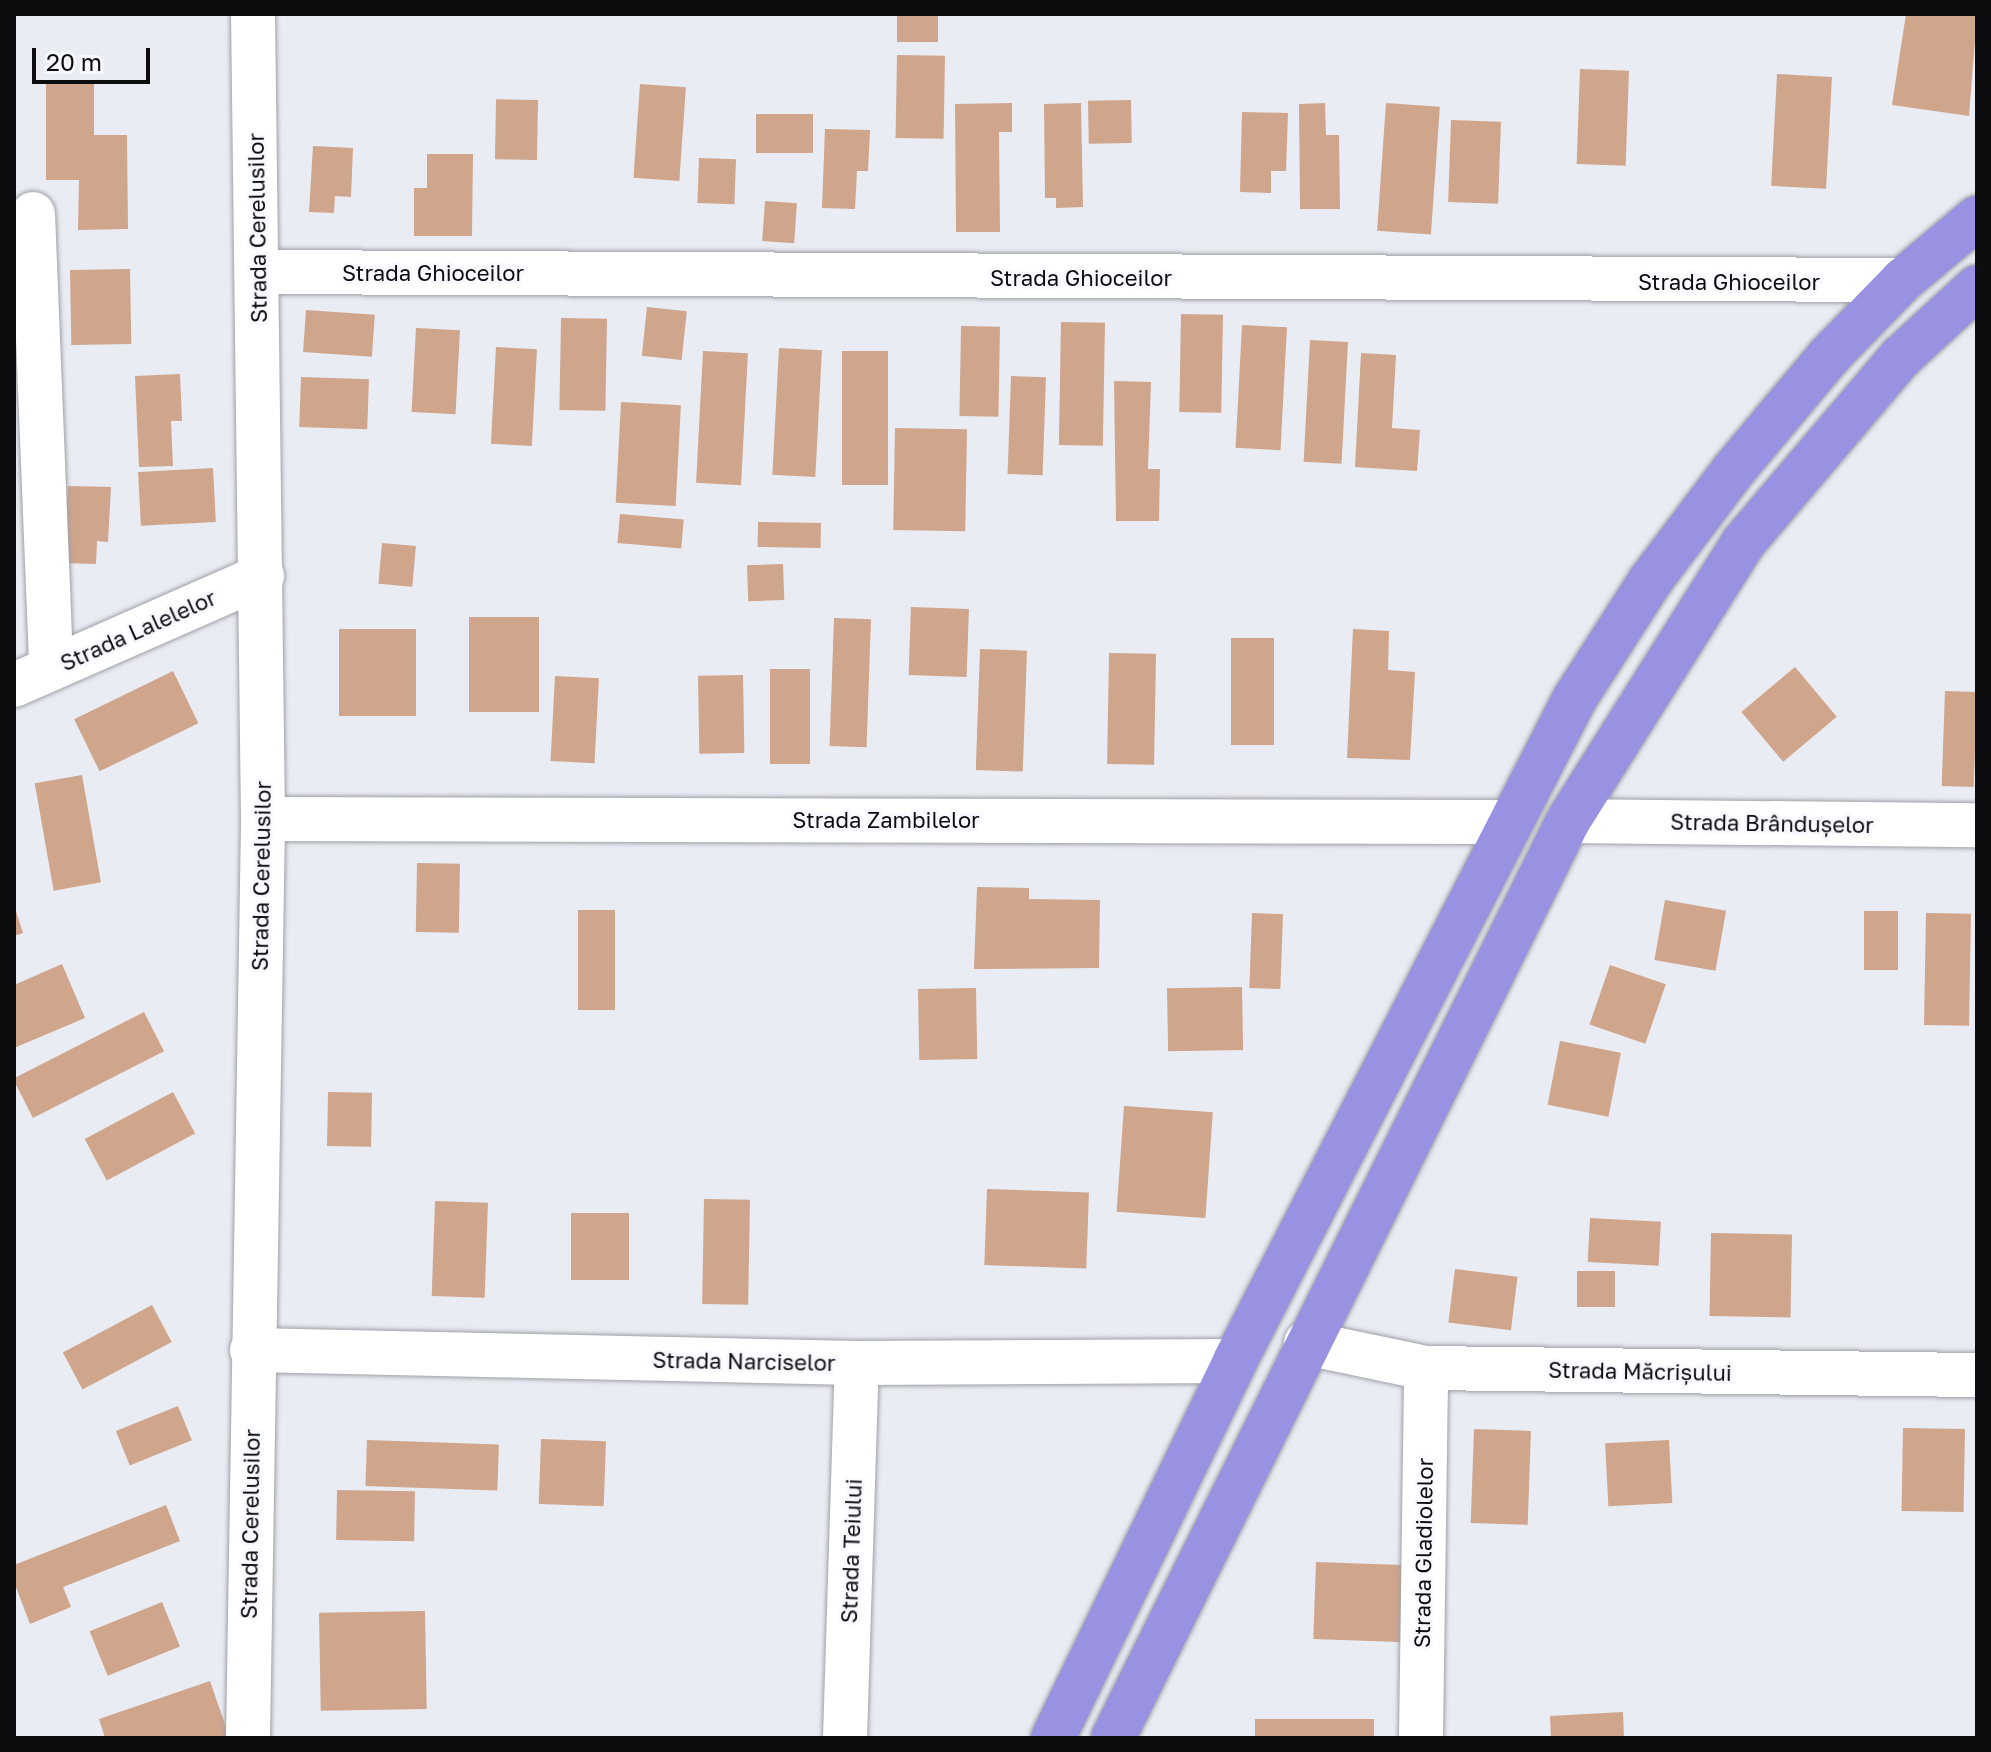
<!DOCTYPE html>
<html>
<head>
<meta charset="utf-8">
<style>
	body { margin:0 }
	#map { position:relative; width:1991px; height:1752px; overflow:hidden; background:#eaecf3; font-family:"Golos Text",sans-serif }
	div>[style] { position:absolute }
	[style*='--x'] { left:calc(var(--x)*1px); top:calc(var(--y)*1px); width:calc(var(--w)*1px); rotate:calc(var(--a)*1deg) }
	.building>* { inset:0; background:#cfa58c; transform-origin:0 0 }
	.roads { filter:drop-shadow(0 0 2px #9fa0a7) drop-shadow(0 0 2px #9fa0a7) }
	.street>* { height:44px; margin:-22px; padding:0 22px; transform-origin:22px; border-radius:22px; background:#fff }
	.highway>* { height:44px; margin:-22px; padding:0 22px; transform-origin:22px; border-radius:22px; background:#9991e2 }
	span { translate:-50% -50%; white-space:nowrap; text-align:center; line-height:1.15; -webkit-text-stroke:6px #f8f9fe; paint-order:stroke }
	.street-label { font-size:22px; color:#0d0d0f }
	.frame { position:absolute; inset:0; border:16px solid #0d0d0f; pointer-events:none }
	.scale { position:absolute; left:32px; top:48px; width:118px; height:36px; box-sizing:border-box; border:4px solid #0d0d0f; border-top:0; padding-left:10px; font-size:24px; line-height:28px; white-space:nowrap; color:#0d0d0f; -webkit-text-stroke:6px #f8f9fe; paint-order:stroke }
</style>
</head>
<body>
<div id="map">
	<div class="building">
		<i style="left:897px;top:14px;width:41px;height:28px"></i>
		<i style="clip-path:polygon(1906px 14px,1977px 15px,1969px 116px,1892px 105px)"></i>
		<i style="left:897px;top:55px;width:48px;height:83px;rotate:1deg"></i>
		<i style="left:1580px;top:69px;width:49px;height:95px;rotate:2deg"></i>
		<i style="left:1777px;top:74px;width:55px;height:112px;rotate:3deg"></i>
		<i style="clip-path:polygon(46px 84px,94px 84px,94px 135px,127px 135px,128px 229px,78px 230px,79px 180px,46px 180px)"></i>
		<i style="left:640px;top:84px;width:46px;height:94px;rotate:4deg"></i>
		<i style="left:538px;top:100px;width:60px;height:42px;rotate:91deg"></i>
		<i style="left:1131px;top:100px;width:43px;height:43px;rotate:89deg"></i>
		<i style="clip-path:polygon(1012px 103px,1012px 132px,999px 132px,1000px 232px,956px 232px,955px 104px)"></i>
		<i style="clip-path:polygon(1081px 103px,1083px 207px,1056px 208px,1056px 198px,1045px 198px,1044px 104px)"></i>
		<i style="clip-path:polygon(1325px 103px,1326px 135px,1339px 135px,1340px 209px,1300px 209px,1299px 104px)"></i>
		<i style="left:1386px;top:103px;width:54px;height:128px;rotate:4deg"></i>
		<i style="clip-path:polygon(1242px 112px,1288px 113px,1286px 171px,1271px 171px,1271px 193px,1240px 192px)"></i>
		<i style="left:756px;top:114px;width:57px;height:39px"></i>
		<i style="left:1451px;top:120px;width:50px;height:82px;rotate:2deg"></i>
		<i style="clip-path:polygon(825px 129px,870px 130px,868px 171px,857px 171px,855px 209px,822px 208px)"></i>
		<i style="clip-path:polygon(313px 146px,353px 148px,351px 197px,335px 196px,334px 213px,309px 212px)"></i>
		<i style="clip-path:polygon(427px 154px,473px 154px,472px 236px,414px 236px,414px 188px,427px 188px)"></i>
		<i style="left:699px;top:158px;width:37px;height:45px;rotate:2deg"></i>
		<i style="left:765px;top:201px;width:32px;height:40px;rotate:4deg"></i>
		<i style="left:130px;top:269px;width:75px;height:60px;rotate:89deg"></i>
		<i style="left:647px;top:307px;width:40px;height:49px;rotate:6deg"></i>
		<i style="left:306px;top:310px;width:69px;height:42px;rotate:4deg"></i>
		<i style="left:1181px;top:314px;width:42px;height:98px;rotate:1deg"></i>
		<i style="left:561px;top:318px;width:46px;height:92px;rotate:1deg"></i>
		<i style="left:1061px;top:322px;width:44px;height:123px;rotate:1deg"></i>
		<i style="left:1242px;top:325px;width:45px;height:123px;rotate:3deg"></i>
		<i style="left:961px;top:326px;width:39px;height:90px;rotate:1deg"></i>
		<i style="left:416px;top:328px;width:44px;height:84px;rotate:3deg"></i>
		<i style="left:1310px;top:340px;width:38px;height:122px;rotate:3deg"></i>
		<i style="left:496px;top:347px;width:41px;height:97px;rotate:3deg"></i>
		<i style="left:779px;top:348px;width:43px;height:127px;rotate:3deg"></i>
		<i style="left:703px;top:351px;width:45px;height:132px;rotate:3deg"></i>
		<i style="left:842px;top:351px;width:46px;height:134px"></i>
		<i style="clip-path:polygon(1361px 353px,1396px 355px,1392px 428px,1420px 430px,1417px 471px,1355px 467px)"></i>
		<i style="clip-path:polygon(180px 374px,182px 421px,171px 421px,173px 466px,139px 467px,135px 376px)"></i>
		<i style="left:1011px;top:376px;width:35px;height:98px;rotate:2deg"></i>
		<i style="left:301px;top:377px;width:68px;height:50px;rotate:2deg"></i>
		<i style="clip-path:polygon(1114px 381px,1151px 382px,1148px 469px,1160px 469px,1159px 521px,1116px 521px)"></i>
		<i style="left:621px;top:402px;width:60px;height:101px;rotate:3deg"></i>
		<i style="left:895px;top:428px;width:72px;height:102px;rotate:1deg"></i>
		<i style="left:213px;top:468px;width:54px;height:75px;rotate:87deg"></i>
		<i style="clip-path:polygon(68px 486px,111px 487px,108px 542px,97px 541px,96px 564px,64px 563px)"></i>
		<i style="left:620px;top:514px;width:64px;height:29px;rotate:5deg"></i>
		<i style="left:758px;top:522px;width:63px;height:25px;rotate:1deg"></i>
		<i style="left:382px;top:543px;width:34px;height:41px;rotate:5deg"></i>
		<i style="left:783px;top:564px;width:36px;height:36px;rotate:88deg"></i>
		<i style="left:911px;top:607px;width:58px;height:68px;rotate:2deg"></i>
		<i style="left:469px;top:617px;width:70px;height:95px"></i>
		<i style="left:834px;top:618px;width:37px;height:128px;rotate:2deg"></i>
		<i style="left:416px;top:629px;width:87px;height:77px;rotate:90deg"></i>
		<i style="clip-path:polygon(1353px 629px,1389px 631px,1388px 670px,1415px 672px,1410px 760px,1347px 758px)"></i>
		<i style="left:1231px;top:638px;width:43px;height:107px"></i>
		<i style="left:980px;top:649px;width:47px;height:121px;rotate:2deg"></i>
		<i style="left:1109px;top:653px;width:47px;height:111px;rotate:1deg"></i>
		<i style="left:1795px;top:667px;width:65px;height:70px;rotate:50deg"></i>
		<i style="left:770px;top:669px;width:40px;height:95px"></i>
		<i style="left:173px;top:671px;width:58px;height:110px;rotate:64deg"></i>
		<i style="left:743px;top:675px;width:78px;height:45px;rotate:89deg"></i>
		<i style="left:555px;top:676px;width:44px;height:85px;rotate:3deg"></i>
		<i style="left:1945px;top:691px;width:32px;height:95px;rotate:2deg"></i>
		<i style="left:82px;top:775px;width:109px;height:48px;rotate:80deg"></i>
		<i style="left:417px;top:863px;width:43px;height:69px;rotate:1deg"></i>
		<i style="clip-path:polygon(977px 887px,1029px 888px,1029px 899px,1100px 900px,1099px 968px,974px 969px)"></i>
		<i style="left:1665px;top:900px;width:62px;height:61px;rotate:10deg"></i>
		<i style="clip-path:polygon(14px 905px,23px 933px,14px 936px)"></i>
		<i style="left:578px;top:910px;width:37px;height:100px"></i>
		<i style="left:1864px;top:911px;width:34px;height:59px"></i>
		<i style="left:1252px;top:913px;width:31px;height:75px;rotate:2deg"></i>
		<i style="left:1926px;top:913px;width:45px;height:112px;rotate:1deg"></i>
		<i style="clip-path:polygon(62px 964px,85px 1018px,14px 1048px,14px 985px)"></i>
		<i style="left:1610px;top:965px;width:59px;height:63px;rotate:19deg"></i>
		<i style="left:1242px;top:987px;width:63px;height:75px;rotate:89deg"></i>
		<i style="left:976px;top:988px;width:71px;height:58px;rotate:89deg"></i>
		<i style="left:144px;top:1012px;width:44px;height:147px;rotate:63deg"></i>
		<i style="left:1560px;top:1041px;width:62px;height:65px;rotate:11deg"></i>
		<i style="left:173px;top:1092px;width:47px;height:100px;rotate:62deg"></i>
		<i style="left:328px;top:1092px;width:44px;height:54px;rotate:1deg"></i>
		<i style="left:1124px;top:1106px;width:89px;height:106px;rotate:4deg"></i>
		<i style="left:987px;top:1189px;width:102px;height:76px;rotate:2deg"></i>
		<i style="left:704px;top:1199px;width:46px;height:105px;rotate:1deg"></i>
		<i style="left:435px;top:1201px;width:53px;height:95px;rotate:2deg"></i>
		<i style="left:571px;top:1213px;width:58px;height:67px"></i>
		<i style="left:1590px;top:1218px;width:71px;height:44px;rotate:3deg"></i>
		<i style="left:1711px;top:1233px;width:81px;height:83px;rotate:1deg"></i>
		<i style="left:1455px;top:1269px;width:63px;height:54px;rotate:7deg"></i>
		<i style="left:1577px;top:1271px;width:38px;height:36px"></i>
		<i style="left:152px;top:1305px;width:42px;height:101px;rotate:62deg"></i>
		<i style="left:178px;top:1406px;width:37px;height:67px;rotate:68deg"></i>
		<i style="left:1903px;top:1428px;width:62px;height:83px;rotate:1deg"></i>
		<i style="left:1474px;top:1429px;width:57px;height:94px;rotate:2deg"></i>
		<i style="left:541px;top:1439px;width:65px;height:65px;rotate:2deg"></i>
		<i style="left:367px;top:1440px;width:132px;height:46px;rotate:2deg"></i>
		<i style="left:1669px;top:1440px;width:63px;height:64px;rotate:87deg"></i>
		<i style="left:337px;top:1490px;width:78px;height:50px;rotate:1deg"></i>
		<i style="clip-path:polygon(166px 1505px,180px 1541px,63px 1587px,71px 1607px,30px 1624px,14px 1582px,14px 1565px)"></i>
		<i style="left:1316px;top:1562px;width:93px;height:77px;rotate:2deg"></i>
		<i style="left:162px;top:1602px;width:48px;height:78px;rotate:68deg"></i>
		<i style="left:425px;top:1611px;width:98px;height:106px;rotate:89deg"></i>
		<i style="clip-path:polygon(210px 1681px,229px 1736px,105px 1738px,99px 1719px)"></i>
		<i style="clip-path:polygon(1623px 1712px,1624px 1738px,1551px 1738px,1550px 1716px)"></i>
		<i style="left:1255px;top:1719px;width:119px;height:19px"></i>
	</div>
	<div class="roads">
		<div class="street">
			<i style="--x:33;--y:214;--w:454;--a:87.7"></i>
			<i style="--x:259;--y:272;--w:1644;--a:0.28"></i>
			<i style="--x:14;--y:685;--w:271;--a:-23.7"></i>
			<i style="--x:263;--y:819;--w:1245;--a:0.14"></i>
			<i style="--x:1568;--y:821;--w:409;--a:0.6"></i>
			<i style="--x:1306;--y:1343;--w:123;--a:11.8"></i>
			<i style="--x:1426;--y:1368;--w:551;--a:0.73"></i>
			<i style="--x:252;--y:1350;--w:605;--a:1.23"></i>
			<i style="--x:857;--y:1363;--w:378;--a:-0.3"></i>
			<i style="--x:248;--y:1738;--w:919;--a:-89.06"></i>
			<i style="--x:263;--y:819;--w:805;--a:-90.71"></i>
			<i style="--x:845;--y:1738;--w:375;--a:-88.2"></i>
			<i style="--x:1421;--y:1738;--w:370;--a:-89.2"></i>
		</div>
		<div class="highway">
			<i style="--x:1053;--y:1738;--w:419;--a:-64.2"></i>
			<i style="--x:1235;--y:1361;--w:745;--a:-62.85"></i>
			<i style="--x:1575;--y:698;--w:139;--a:-57.3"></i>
			<i style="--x:1650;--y:581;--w:136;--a:-53"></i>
			<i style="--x:1732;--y:472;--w:151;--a:-50.1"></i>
			<i style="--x:1829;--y:356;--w:106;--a:-45.8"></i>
			<i style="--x:1903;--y:280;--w:97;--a:-40"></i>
			<i style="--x:1113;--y:1738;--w:1024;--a:-63.61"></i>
			<i style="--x:1568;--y:821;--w:328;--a:-57.8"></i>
			<i style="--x:1743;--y:543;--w:244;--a:-49.7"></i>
			<i style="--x:1901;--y:357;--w:103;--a:-42.6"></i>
		</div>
	</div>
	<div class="street-label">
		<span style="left:257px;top:228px;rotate:-91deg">Strada Cerelusilor</span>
		<span style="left:433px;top:273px">Strada Ghioceilor</span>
		<span style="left:1081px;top:278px">Strada Ghioceilor</span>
		<span style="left:1729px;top:282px">Strada Ghioceilor</span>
		<span style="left:138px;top:630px;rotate:-24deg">Strada Lalelelor</span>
		<span style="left:886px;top:820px">Strada Zambilelor</span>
		<span style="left:1772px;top:823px;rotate:1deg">Strada Brândușelor</span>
		<span style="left:261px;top:876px;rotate:-89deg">Strada Cerelusilor</span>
		<span style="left:744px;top:1361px;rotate:1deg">Strada Narciselor</span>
		<span style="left:1640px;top:1371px;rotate:1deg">Strada Măcrișului</span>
		<span style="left:250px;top:1524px;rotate:-89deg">Strada Cerelusilor</span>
		<span style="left:851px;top:1551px;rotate:-88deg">Strada Teiului</span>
		<span style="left:1423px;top:1553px;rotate:-89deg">Strada Gladiolelor</span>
	</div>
	<div class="frame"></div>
	<div class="scale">20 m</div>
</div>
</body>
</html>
